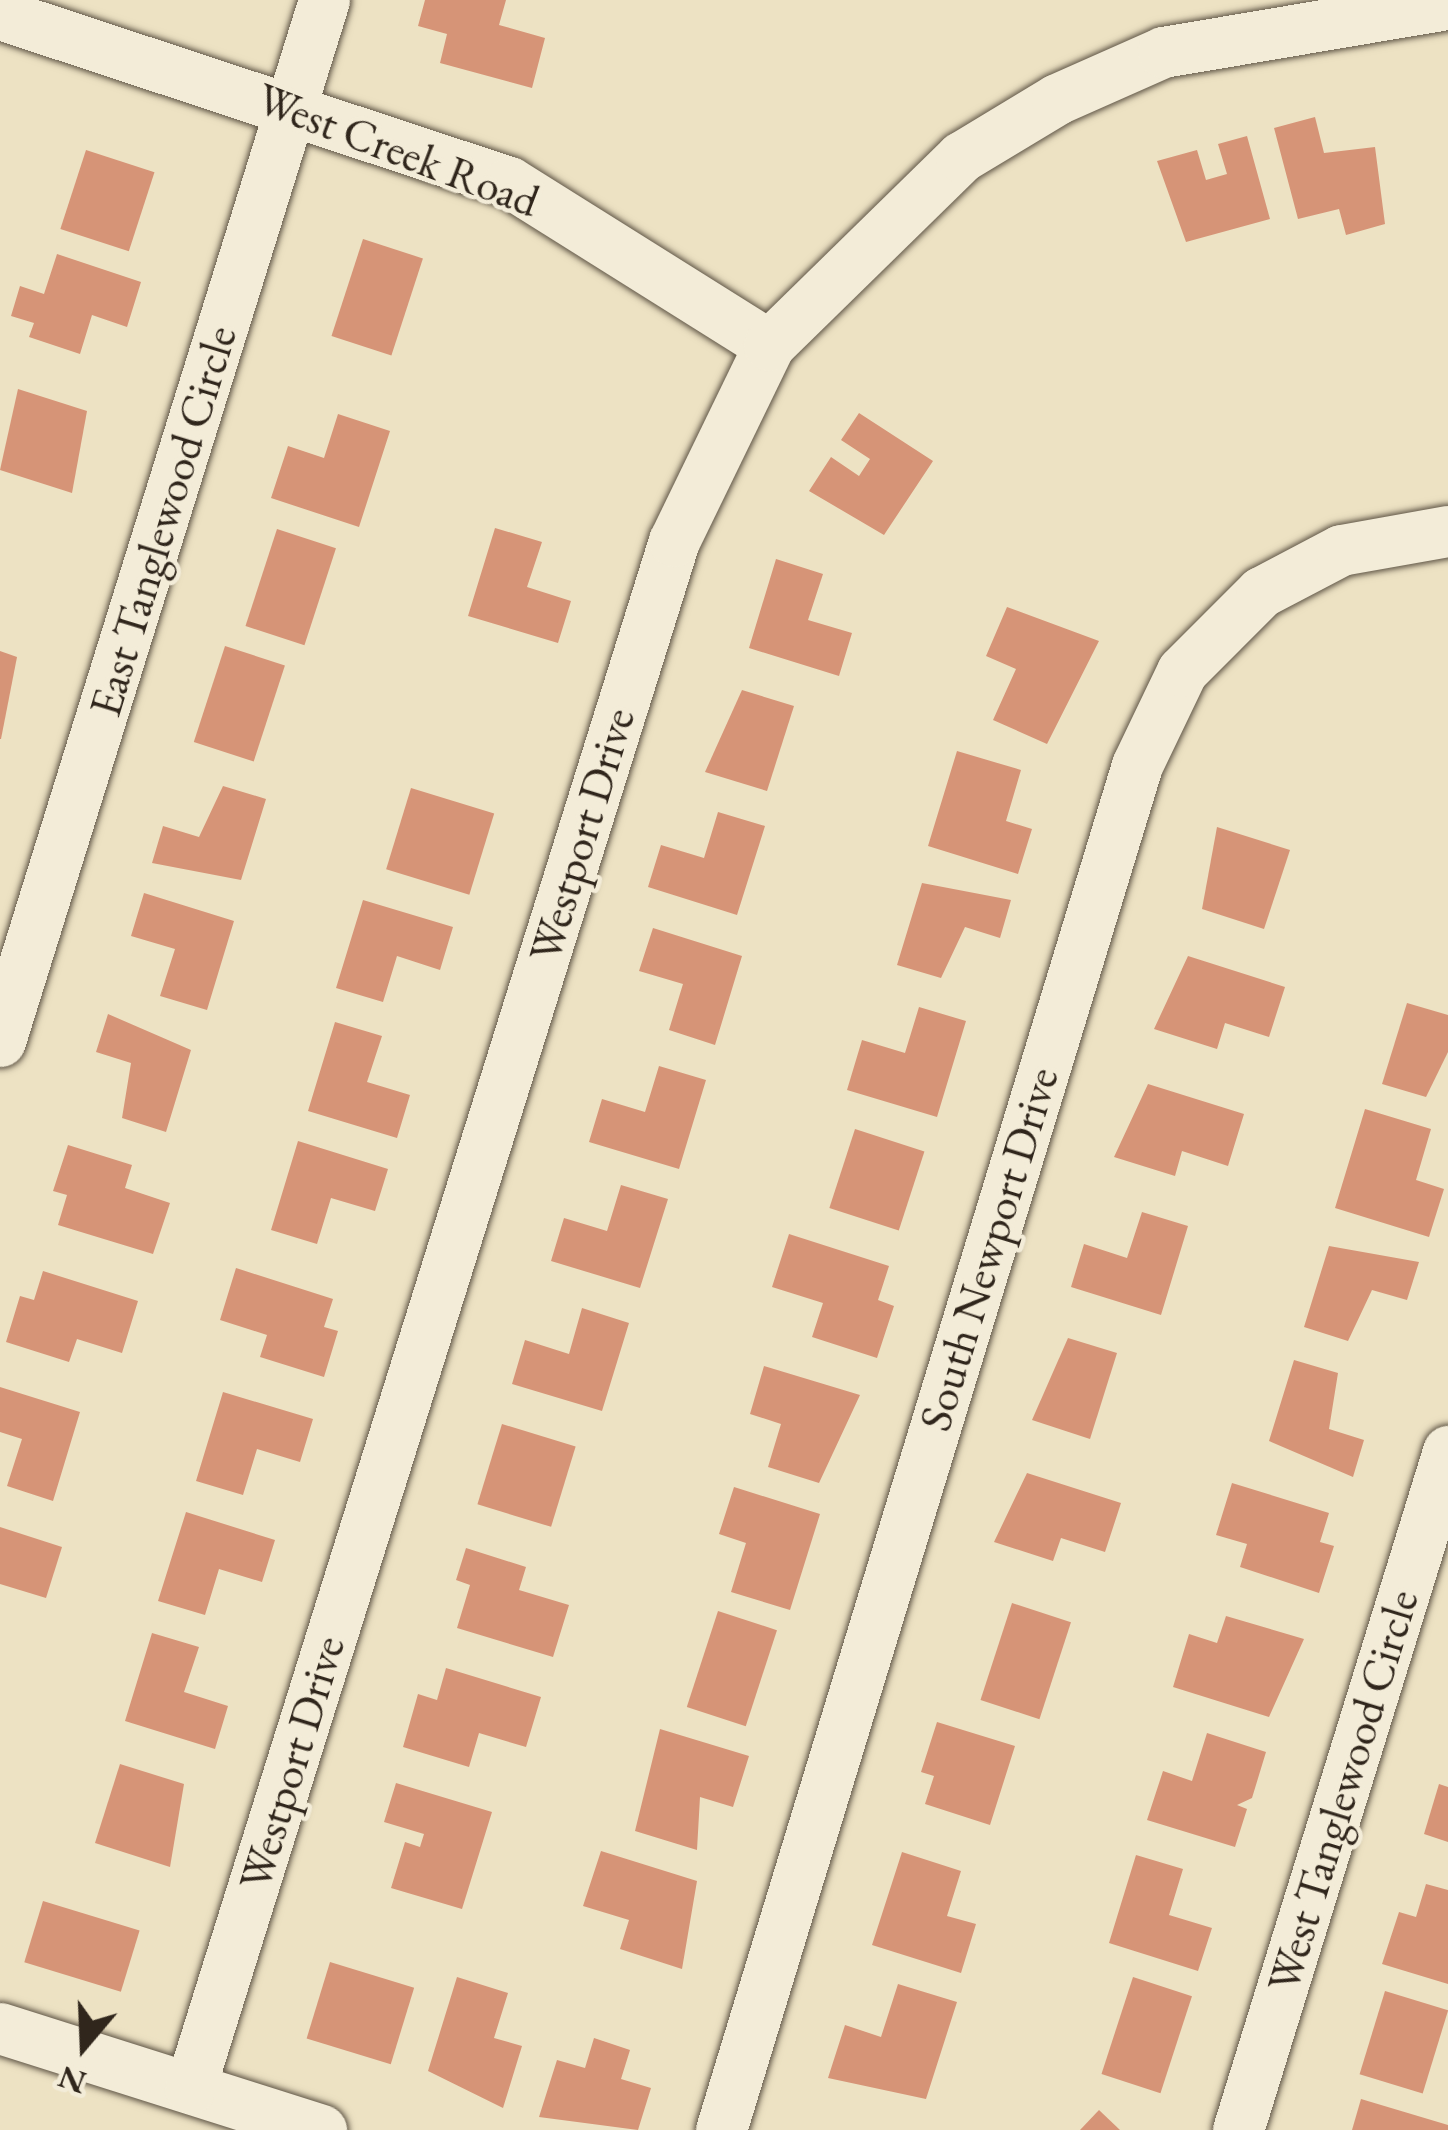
<!DOCTYPE html>
<html>
<head>
<meta charset="utf-8">
<style>
	body { margin:0 }
	#map { position:relative; width:1448px; height:2130px; overflow:hidden; background:#ede2c3; font-family:"EB Garamond",serif }
	div>[style] { position:absolute }
	[style*='--x'] { left:calc(var(--x)*1px); top:calc(var(--y)*1px); width:calc(var(--w)*1px); rotate:calc(var(--a)*1deg) }
	.building>* { inset:0; background:#d69477; transform-origin:0 0 }
	.roads { filter:drop-shadow(0 0 3px #5f5546) drop-shadow(0 0 3px #5f5546) }
	.minor>* { height:51px; margin:-25.5px; padding:0 25.5px; transform-origin:25.5px; border-radius:25.5px; background:#f3ecd8 }
	span { translate:-50% -50%; white-space:nowrap; text-align:center; line-height:1.15; -webkit-text-stroke:9px #f3ecd8; paint-order:stroke }
	.street-label { font-size:45px; color:#30261c }
	.north { position:absolute; left:24px; top:1986px; width:120px; height:120px; -webkit-text-stroke:9px #f3ecd8; paint-order:stroke; rotate:199deg; font-size:33px; font-weight:700; line-height:48px; text-align:center; color:#30261c }
	.north::after { content:''; display:block; margin:auto; width:42px; height:54px; background:#30261c; clip-path:polygon(50% 0,100% 100%,50% 72%,0 100%) }
</style>
</head>
<body>
<div id="map">
	<div class="building">
		<i style="clip-path:polygon(425px 0,506px 0,499px 25px,545px 38px,532px 88px,440px 63px,447px 34px,418px 26px)"></i>
		<i style="clip-path:polygon(1315px 117px,1324px 153px,1375px 147px,1385px 224px,1346px 235px,1339px 209px,1298px 219px,1274px 128px)"></i>
		<i style="clip-path:polygon(1247px 136px,1270px 219px,1186px 242px,1157px 161px,1197px 150px,1206px 180px,1227px 174px,1218px 144px)"></i>
		<i style="left:86px;top:150px;width:72px;height:83px;rotate:18deg"></i>
		<i style="left:363px;top:239px;width:63px;height:102px;rotate:18deg"></i>
		<i style="clip-path:polygon(57px 254px,141px 282px,127px 327px,92px 315px,80px 354px,29px 337px,34px 323px,11px 316px,20px 286px,44px 294px)"></i>
		<i style="clip-path:polygon(18px 389px,87px 411px,72px 493px,0 470px)"></i>
		<i style="clip-path:polygon(859px 413px,933px 461px,884px 535px,809px 491px,831px 457px,859px 476px,870px 459px,841px 440px)"></i>
		<i style="clip-path:polygon(338px 414px,390px 431px,359px 527px,271px 498px,288px 446px,324px 458px)"></i>
		<i style="clip-path:polygon(495px 528px,542px 542px,527px 587px,571px 601px,558px 643px,468px 616px)"></i>
		<i style="left:277px;top:529px;width:62px;height:102px;rotate:18deg"></i>
		<i style="clip-path:polygon(776px 559px,823px 574px,808px 620px,852px 633px,839px 676px,749px 648px)"></i>
		<i style="clip-path:polygon(1007px 607px,1099px 641px,1047px 744px,993px 720px,1016px 669px,986px 656px)"></i>
		<i style="left:225px;top:646px;width:63px;height:101px;rotate:18deg"></i>
		<i style="clip-path:polygon(0 651px,17px 657px,1px 739px,0 739px)"></i>
		<i style="clip-path:polygon(742px 690px,794px 706px,767px 791px,705px 772px)"></i>
		<i style="clip-path:polygon(957px 751px,1021px 770px,1006px 821px,1032px 829px,1018px 874px,928px 846px)"></i>
		<i style="clip-path:polygon(223px 786px,266px 799px,241px 880px,152px 863px,163px 826px,199px 837px)"></i>
		<i style="left:411px;top:788px;width:87px;height:85px;rotate:17deg"></i>
		<i style="clip-path:polygon(718px 812px,765px 826px,737px 915px,648px 887px,661px 845px,704px 858px)"></i>
		<i style="clip-path:polygon(1217px 827px,1290px 850px,1264px 929px,1202px 909px)"></i>
		<i style="clip-path:polygon(922px 883px,1011px 900px,1000px 938px,965px 927px,941px 978px,897px 965px)"></i>
		<i style="clip-path:polygon(144px 893px,234px 921px,207px 1010px,160px 996px,175px 949px,131px 936px)"></i>
		<i style="clip-path:polygon(363px 900px,453px 927px,440px 970px,397px 956px,383px 1002px,336px 988px)"></i>
		<i style="clip-path:polygon(653px 928px,742px 956px,715px 1045px,669px 1030px,683px 984px,639px 971px)"></i>
		<i style="clip-path:polygon(1188px 956px,1285px 987px,1269px 1037px,1225px 1023px,1217px 1049px,1154px 1029px)"></i>
		<i style="clip-path:polygon(1407px 1003px,1448px 1015px,1448px 1052px,1426px 1097px,1382px 1084px)"></i>
		<i style="clip-path:polygon(919px 1007px,966px 1021px,937px 1117px,847px 1090px,862px 1040px,905px 1053px)"></i>
		<i style="clip-path:polygon(108px 1014px,191px 1050px,166px 1132px,122px 1118px,131px 1063px,96px 1052px)"></i>
		<i style="clip-path:polygon(335px 1022px,382px 1036px,367px 1082px,410px 1095px,397px 1138px,308px 1111px)"></i>
		<i style="clip-path:polygon(659px 1066px,706px 1080px,679px 1169px,589px 1142px,602px 1099px,645px 1112px)"></i>
		<i style="clip-path:polygon(1148px 1084px,1244px 1114px,1228px 1166px,1182px 1151px,1175px 1176px,1114px 1157px)"></i>
		<i style="clip-path:polygon(1365px 1109px,1431px 1129px,1416px 1180px,1444px 1189px,1429px 1237px,1335px 1208px)"></i>
		<i style="left:855px;top:1129px;width:73px;height:83px;rotate:18deg"></i>
		<i style="clip-path:polygon(298px 1141px,388px 1169px,375px 1211px,331px 1198px,317px 1244px,271px 1230px)"></i>
		<i style="clip-path:polygon(68px 1145px,132px 1165px,125px 1188px,170px 1203px,153px 1254px,58px 1225px,67px 1195px,53px 1191px)"></i>
		<i style="clip-path:polygon(621px 1185px,668px 1199px,640px 1288px,551px 1261px,564px 1218px,607px 1231px)"></i>
		<i style="clip-path:polygon(1142px 1212px,1188px 1226px,1161px 1315px,1071px 1287px,1084px 1244px,1127px 1258px)"></i>
		<i style="clip-path:polygon(789px 1234px,889px 1266px,878px 1300px,894px 1306px,877px 1358px,812px 1337px,823px 1303px,772px 1287px)"></i>
		<i style="clip-path:polygon(1329px 1246px,1419px 1262px,1407px 1300px,1372px 1290px,1348px 1341px,1304px 1327px)"></i>
		<i style="clip-path:polygon(236px 1268px,333px 1299px,324px 1327px,338px 1331px,324px 1377px,260px 1357px,267px 1335px,220px 1320px)"></i>
		<i style="clip-path:polygon(43px 1271px,138px 1301px,122px 1353px,77px 1339px,69px 1362px,6px 1342px,20px 1296px,34px 1300px)"></i>
		<i style="clip-path:polygon(582px 1308px,629px 1323px,602px 1411px,512px 1384px,525px 1340px,569px 1354px)"></i>
		<i style="clip-path:polygon(1068px 1338px,1117px 1353px,1090px 1439px,1032px 1420px)"></i>
		<i style="clip-path:polygon(1294px 1360px,1338px 1373px,1329px 1429px,1364px 1440px,1353px 1477px,1269px 1441px)"></i>
		<i style="clip-path:polygon(764px 1366px,860px 1395px,819px 1483px,768px 1467px,781px 1424px,750px 1414px)"></i>
		<i style="clip-path:polygon(0 1387px,80px 1412px,53px 1501px,7px 1486px,22px 1439px,0 1432px)"></i>
		<i style="clip-path:polygon(223px 1392px,313px 1419px,300px 1462px,257px 1449px,243px 1495px,196px 1481px)"></i>
		<i style="left:502px;top:1424px;width:77px;height:84px;rotate:17deg"></i>
		<i style="clip-path:polygon(1027px 1473px,1121px 1503px,1105px 1552px,1061px 1538px,1053px 1561px,994px 1542px)"></i>
		<i style="clip-path:polygon(1232px 1483px,1329px 1513px,1320px 1542px,1334px 1546px,1319px 1593px,1240px 1567px,1247px 1544px,1216px 1535px)"></i>
		<i style="clip-path:polygon(734px 1487px,820px 1514px,790px 1610px,731px 1592px,746px 1543px,719px 1534px)"></i>
		<i style="clip-path:polygon(186px 1512px,275px 1540px,262px 1582px,219px 1569px,205px 1615px,158px 1601px)"></i>
		<i style="clip-path:polygon(0 1527px,62px 1547px,46px 1598px,0 1584px)"></i>
		<i style="clip-path:polygon(466px 1548px,526px 1567px,519px 1590px,569px 1605px,553px 1657px,457px 1628px,470px 1585px,456px 1580px)"></i>
		<i style="left:1012px;top:1603px;width:62px;height:102px;rotate:18deg"></i>
		<i style="left:718px;top:1611px;width:62px;height:101px;rotate:18deg"></i>
		<i style="clip-path:polygon(1226px 1616px,1304px 1639px,1269px 1717px,1173px 1687px,1189px 1634px,1217px 1643px)"></i>
		<i style="clip-path:polygon(152px 1633px,199px 1647px,184px 1692px,228px 1706px,215px 1749px,125px 1721px)"></i>
		<i style="clip-path:polygon(446px 1668px,541px 1697px,526px 1747px,479px 1733px,469px 1767px,403px 1747px,418px 1694px,437px 1700px)"></i>
		<i style="clip-path:polygon(937px 1722px,1015px 1746px,990px 1825px,925px 1804px,934px 1776px,921px 1772px)"></i>
		<i style="clip-path:polygon(660px 1729px,749px 1756px,733px 1807px,700px 1797px,697px 1850px,635px 1831px)"></i>
		<i style="clip-path:polygon(1207px 1733px,1266px 1752px,1252px 1798px,1237px 1805px,1247px 1809px,1235px 1847px,1147px 1820px,1163px 1771px,1192px 1781px)"></i>
		<i style="clip-path:polygon(120px 1764px,184px 1784px,170px 1867px,95px 1843px)"></i>
		<i style="clip-path:polygon(396px 1783px,492px 1812px,462px 1909px,391px 1888px,405px 1842px,420px 1847px,424px 1834px,384px 1822px)"></i>
		<i style="clip-path:polygon(1439px 1784px,1448px 1787px,1448px 1842px,1424px 1834px)"></i>
		<i style="clip-path:polygon(601px 1851px,697px 1881px,682px 1969px,620px 1949px,629px 1920px,583px 1906px)"></i>
		<i style="clip-path:polygon(902px 1852px,961px 1871px,947px 1916px,976px 1924px,961px 1973px,872px 1945px)"></i>
		<i style="clip-path:polygon(1136px 1855px,1183px 1869px,1169px 1915px,1212px 1928px,1198px 1971px,1109px 1943px)"></i>
		<i style="clip-path:polygon(1426px 1884px,1448px 1890px,1448px 1984px,1382px 1964px,1399px 1912px,1416px 1917px)"></i>
		<i style="left:43px;top:1901px;width:101px;height:64px;rotate:17deg"></i>
		<i style="left:330px;top:1962px;width:88px;height:80px;rotate:17deg"></i>
		<i style="clip-path:polygon(457px 1977px,508px 1993px,494px 2038px,522px 2046px,503px 2108px,428px 2071px)"></i>
		<i style="left:1133px;top:1977px;width:62px;height:102px;rotate:18deg"></i>
		<i style="clip-path:polygon(898px 1984px,957px 2002px,926px 2099px,828px 2078px,845px 2025px,881px 2037px)"></i>
		<i style="left:1385px;top:1991px;width:66px;height:87px;rotate:17deg"></i>
		<i style="clip-path:polygon(594px 2038px,630px 2050px,621px 2079px,651px 2088px,638px 2130px,539px 2117px,557px 2060px,585px 2068px)"></i>
		<i style="clip-path:polygon(1361px 2099px,1448px 2125px,1448px 2130px,1352px 2130px)"></i>
		<i style="clip-path:polygon(1099px 2110px,1120px 2130px,1080px 2130px)"></i>
	</div>
	<div class="roads">
		<div class="minor">
			<i style="--x:0;--y:14;--w:536;--a:18.27"></i>
			<i style="--x:509;--y:182;--w:307;--a:32.1"></i>
			<i style="--x:0;--y:1041;--w:1090;--a:-72.71"></i>
			<i style="--x:0;--y:2028;--w:337;--a:17.6"></i>
			<i style="--x:190;--y:2088;--w:1621;--a:-72.63"></i>
			<i style="--x:674;--y:541;--w:218;--a:-64.1"></i>
			<i style="--x:769;--y:345;--w:269;--a:-44.4"></i>
			<i style="--x:961;--y:157;--w:112;--a:-31.1"></i>
			<i style="--x:1057;--y:99;--w:116;--a:-23.9"></i>
			<i style="--x:1163;--y:52;--w:289;--a:-9.6"></i>
			<i style="--x:721;--y:2130;--w:1427;--a:-73.05"></i>
			<i style="--x:1137;--y:765;--w:104;--a:-64.4"></i>
			<i style="--x:1182;--y:671;--w:112;--a:-45"></i>
			<i style="--x:1261;--y:592;--w:90;--a:-27.7"></i>
			<i style="--x:1341;--y:550;--w:109;--a:-10.1"></i>
			<i style="--x:1238;--y:2130;--w:711;--a:-72.81"></i>
		</div>
	</div>
	<div class="street-label">
		<span style="left:398px;top:150px;rotate:21deg">West Creek Road</span>
		<span style="left:163px;top:521px;rotate:-73deg">East Tanglewood Circle</span>
		<span style="left:582px;top:835px;rotate:-73deg">Westport Drive</span>
		<span style="left:989px;top:1249px;rotate:-73deg">South Newport Drive</span>
		<span style="left:292px;top:1763px;rotate:-73deg">Westport Drive</span>
		<span style="left:1343px;top:1791px;rotate:-73deg">West Tanglewood Circle</span>
	</div>
	<div class="north">N</div>
</div>
</body>
</html>
